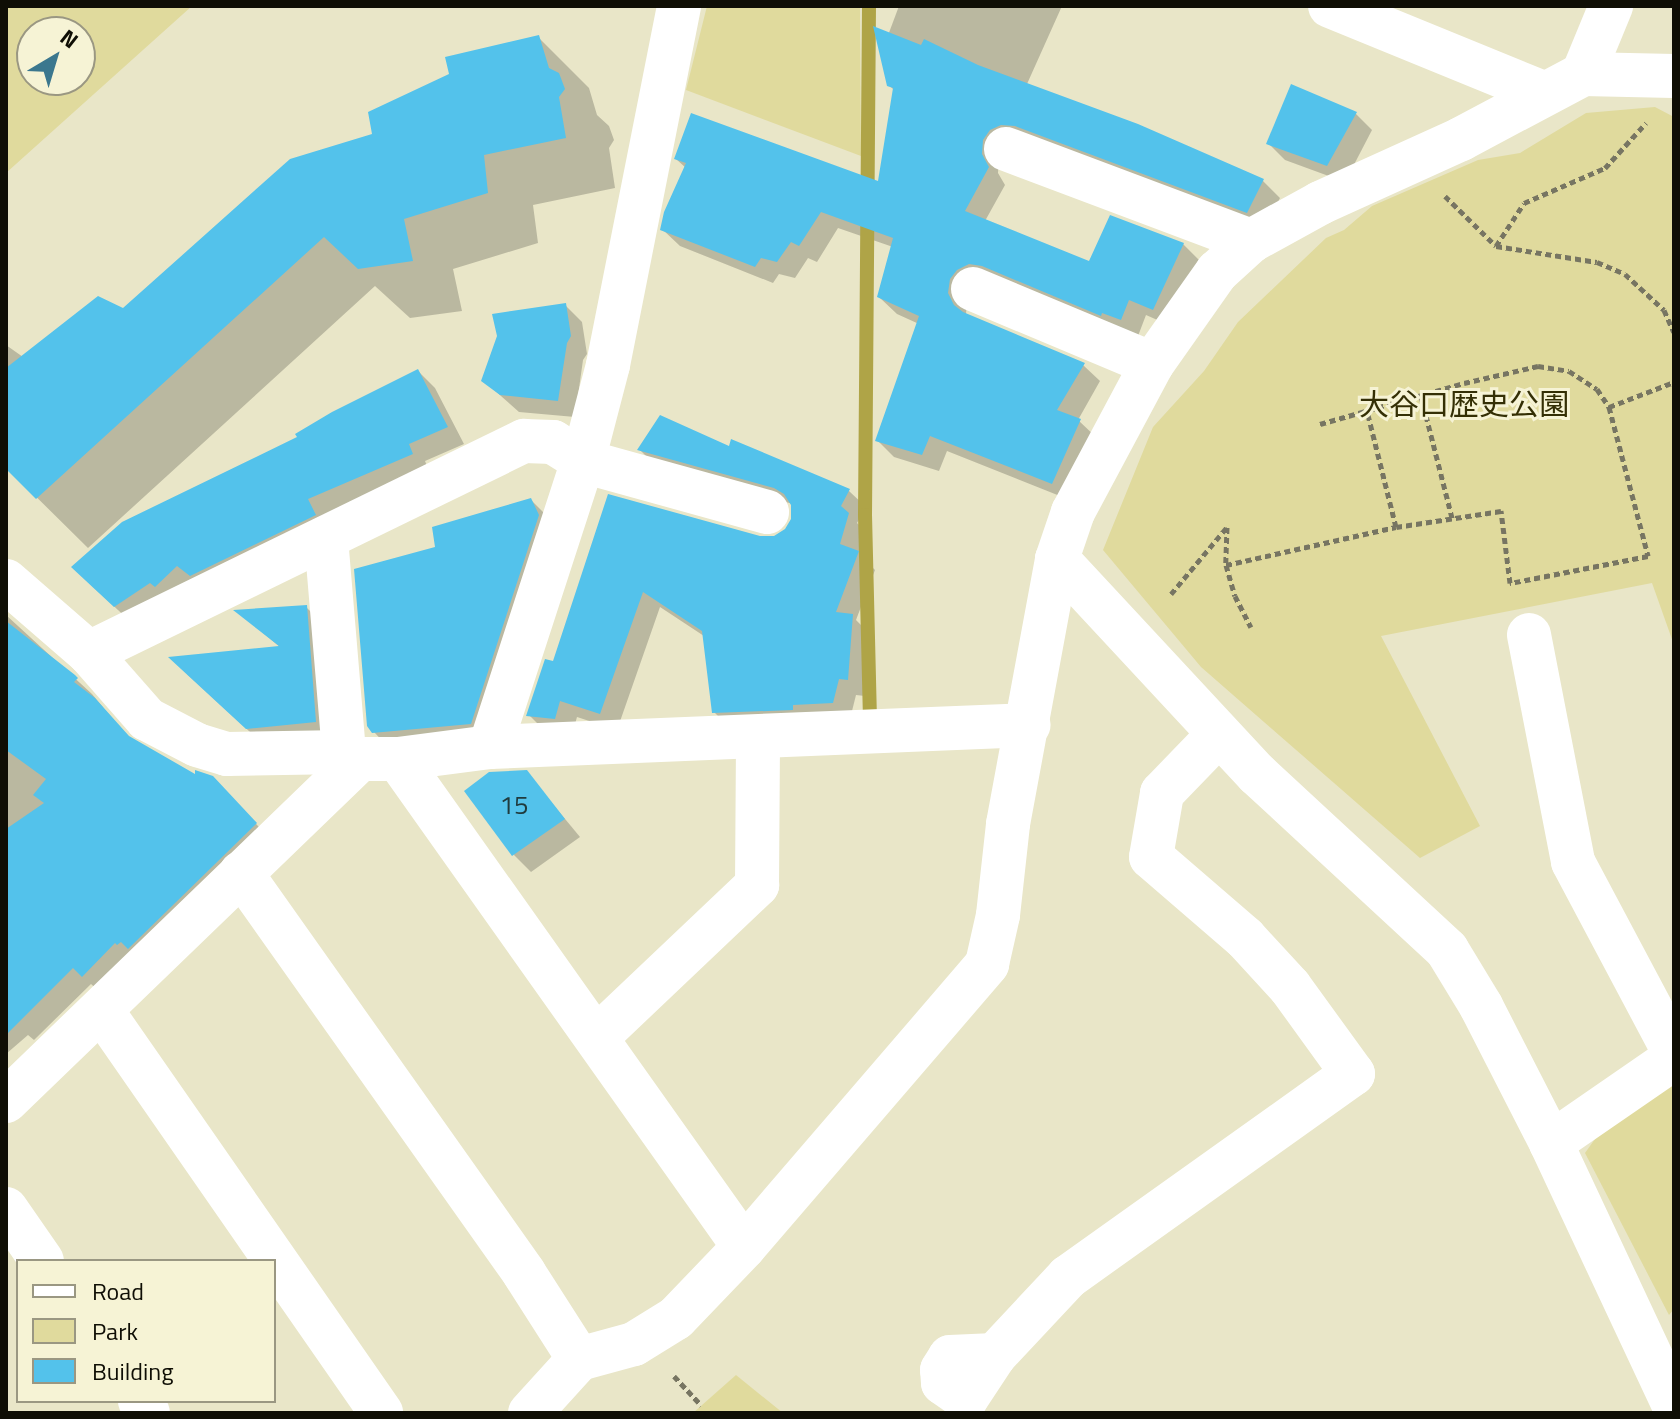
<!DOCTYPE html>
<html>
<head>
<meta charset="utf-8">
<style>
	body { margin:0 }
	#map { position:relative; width:1680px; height:1419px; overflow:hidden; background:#e9e6c8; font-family:"Titillium Web","Noto Sans JP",sans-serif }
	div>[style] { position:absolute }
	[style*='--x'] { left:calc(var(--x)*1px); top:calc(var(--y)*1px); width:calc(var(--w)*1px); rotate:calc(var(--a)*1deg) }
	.green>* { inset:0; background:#e0da9d }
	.shadow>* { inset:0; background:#0003 }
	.stream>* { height:14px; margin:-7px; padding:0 7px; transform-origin:7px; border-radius:7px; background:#afa447 }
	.building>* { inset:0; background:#53c2eb }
	.path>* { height:5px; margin-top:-2.5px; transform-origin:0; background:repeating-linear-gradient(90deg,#777562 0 6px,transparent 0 10px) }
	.minor>* { height:44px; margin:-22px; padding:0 22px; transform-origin:22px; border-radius:22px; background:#fff }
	span { translate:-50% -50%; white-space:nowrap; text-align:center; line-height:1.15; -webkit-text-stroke:6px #f6f3d5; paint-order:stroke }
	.number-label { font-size:26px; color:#203b3e }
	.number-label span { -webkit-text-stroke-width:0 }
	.park-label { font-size:30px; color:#342f05 }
	.frame { position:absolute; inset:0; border:8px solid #0f0e05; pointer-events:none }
	.legend { position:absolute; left:16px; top:1259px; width:260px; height:144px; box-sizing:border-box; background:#f6f3d5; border:2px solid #9a9782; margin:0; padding:10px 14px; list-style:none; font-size:24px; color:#0f0e05 }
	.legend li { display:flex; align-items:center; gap:16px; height:40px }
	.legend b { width:40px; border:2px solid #9a9782 }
	.north { position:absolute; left:16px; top:16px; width:80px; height:80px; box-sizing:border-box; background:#f6f3d5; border:2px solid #9a9782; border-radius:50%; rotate:38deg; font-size:22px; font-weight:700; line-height:32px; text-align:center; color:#0f0e05 }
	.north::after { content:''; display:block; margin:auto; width:28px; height:36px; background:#3b778e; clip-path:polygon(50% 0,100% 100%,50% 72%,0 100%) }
</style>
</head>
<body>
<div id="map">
	<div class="green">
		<i style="clip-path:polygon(evenodd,6px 6px,192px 6px,6px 173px,6px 6px,80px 32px,80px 80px,32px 80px,32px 32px,80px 32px)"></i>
		<i style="clip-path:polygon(707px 6px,860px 6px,861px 156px,686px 90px)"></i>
		<i style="clip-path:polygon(1655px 107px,1674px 117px,1674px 645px,1652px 583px,1381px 636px,1480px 826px,1420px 858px,1201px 667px,1103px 550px,1153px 427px,1204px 371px,1238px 322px,1326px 238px,1344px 230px,1372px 206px,1478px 160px,1520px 153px,1586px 113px)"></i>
		<i style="clip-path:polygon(1674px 1080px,1674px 1309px,1669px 1315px,1585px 1153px,1600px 1132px)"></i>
		<i style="clip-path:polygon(736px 1375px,783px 1413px,693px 1413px)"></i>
	</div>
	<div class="shadow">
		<i style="clip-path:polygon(899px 6px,1062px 6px,1027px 84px,1263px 181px,1280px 198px,1264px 229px,999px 157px,998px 173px,1005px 185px,985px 221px,1090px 264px,1183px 244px,1200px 261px,1171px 326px,1146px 315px,1138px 336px,967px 296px,966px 315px,1083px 365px,1100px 381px,1078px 420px,1097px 438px,1070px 500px,947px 451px,939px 471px,894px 457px,877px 440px,919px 324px,897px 314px,879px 297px,893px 247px,838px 228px,817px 262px,808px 258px,795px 278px,779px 274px,773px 283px,680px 246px,662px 229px,686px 168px,676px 159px,880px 183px,894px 90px,889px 85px,881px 54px)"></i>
		<i style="clip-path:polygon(538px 37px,589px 88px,597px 115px,609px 126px,614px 140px,609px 148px,615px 188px,533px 205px,538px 243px,453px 269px,462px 311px,410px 318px,375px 286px,88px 548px,6px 467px,6px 345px,23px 357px,123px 310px,374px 135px)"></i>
		<i style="clip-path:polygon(1355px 113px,1372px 130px,1345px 182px,1285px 160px,1268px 143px)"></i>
		<i style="clip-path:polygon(565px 305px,582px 322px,587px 354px,583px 360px,575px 417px,519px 412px,483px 380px)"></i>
		<i style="clip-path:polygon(418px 371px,435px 388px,464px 444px,425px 461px,429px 471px,132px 623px,90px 584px,300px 438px)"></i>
		<i style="clip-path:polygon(731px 448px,849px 491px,866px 507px,857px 523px,865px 531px,859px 554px,875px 570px,856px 620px,869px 633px,865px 696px,856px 695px,850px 719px,731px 729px,714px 712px,704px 636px,660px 607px,617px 730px,577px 717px,572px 735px,546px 732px,529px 715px,554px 664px,609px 496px,760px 538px,775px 538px,786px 531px,793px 520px,793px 504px,656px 466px,640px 450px)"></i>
		<i style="clip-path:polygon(531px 500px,548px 517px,488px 741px,391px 750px,374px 732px,438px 548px)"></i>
		<i style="clip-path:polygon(306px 607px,323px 624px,332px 739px,264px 745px,187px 674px,281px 648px,255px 626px)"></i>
		<i style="clip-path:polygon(6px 615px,92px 694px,134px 745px,229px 795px,272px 841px,100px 992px,91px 984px,34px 1040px,28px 1035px,6px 1054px)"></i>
		<i style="clip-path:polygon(527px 773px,580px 837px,531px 872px,514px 855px)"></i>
	</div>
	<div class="stream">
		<i style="--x:869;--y:6;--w:509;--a:90.45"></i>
		<i style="--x:865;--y:515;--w:200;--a:88.6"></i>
	</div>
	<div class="building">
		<i style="clip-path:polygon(873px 26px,921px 45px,924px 39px,978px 65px,1138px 124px,1264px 179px,1247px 213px,1015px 126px,1001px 125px,990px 130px,983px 140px,982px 154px,989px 167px,965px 211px,1089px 261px,1110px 215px,1184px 243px,1153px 310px,1129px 300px,1121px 320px,1102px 313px,1101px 316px,982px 266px,969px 264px,957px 270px,950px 279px,948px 293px,954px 305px,963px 312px,1085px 363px,1057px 410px,1081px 419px,1052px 484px,930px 436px,922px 455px,875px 441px,919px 316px,877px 297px,893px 238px,821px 212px,799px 246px,791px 242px,777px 262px,761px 258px,755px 267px,660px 230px,664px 212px,686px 163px,674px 159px,691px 113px,878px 181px,893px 88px,887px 86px)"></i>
		<i style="clip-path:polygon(539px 35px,549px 68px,559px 73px,565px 89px,559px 97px,566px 138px,484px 155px,488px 193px,404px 219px,413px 261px,358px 269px,324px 237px,36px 499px,6px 469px,6px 368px,98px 296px,123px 308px,290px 159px,372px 134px,368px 112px,449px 74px,445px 57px)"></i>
		<i style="clip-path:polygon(1291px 84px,1357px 112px,1327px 166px,1266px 144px)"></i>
		<i style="clip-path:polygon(566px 303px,571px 336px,567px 343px,558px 401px,500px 395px,481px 381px,497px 336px,492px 314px)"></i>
		<i style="clip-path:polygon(418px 369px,448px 427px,409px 444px,413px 454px,308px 499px,316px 515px,190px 576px,177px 566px,155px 587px,150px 583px,114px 607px,71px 567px,122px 522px,297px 437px,295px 434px,332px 412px)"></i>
		<i style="clip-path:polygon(660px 415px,729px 446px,731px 439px,850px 489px,841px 506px,849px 513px,840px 544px,859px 551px,836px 612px,853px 614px,848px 680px,839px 679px,833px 703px,793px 705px,793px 710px,712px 713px,702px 631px,643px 592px,600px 714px,560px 701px,555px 719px,526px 716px,545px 659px,553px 661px,608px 494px,760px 536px,774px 536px,785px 529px,791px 519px,791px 505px,784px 494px,774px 488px,637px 450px)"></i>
		<i style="clip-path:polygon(531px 498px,539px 515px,471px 724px,372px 733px,367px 726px,354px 569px,435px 547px,432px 527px)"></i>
		<i style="clip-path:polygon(307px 605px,316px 722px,246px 729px,168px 657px,279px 646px,233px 610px)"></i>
		<i style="clip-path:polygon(6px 621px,75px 675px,78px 678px,74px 682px,95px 698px,129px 736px,195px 774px,195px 770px,213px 776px,257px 823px,128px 949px,121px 942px,117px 945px,115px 943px,82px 977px,73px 968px,6px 1035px,6px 829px,44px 803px,33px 795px,46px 779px,6px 750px)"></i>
		<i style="clip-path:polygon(527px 770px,565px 819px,512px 856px,464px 791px,489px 772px)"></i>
	</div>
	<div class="path">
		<i style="--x:1445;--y:196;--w:71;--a:44.4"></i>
		<i style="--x:1496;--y:246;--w:102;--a:9"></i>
		<i style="--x:1597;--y:262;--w:30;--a:23"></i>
		<i style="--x:1625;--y:274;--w:53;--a:42.7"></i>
		<i style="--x:1664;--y:310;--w:24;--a:66"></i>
		<i style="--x:1496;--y:246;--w:51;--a:-56.9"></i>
		<i style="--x:1524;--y:203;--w:88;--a:-23.4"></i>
		<i style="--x:1605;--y:168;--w:61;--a:-47.7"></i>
		<i style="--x:1421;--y:396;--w:126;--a:75.7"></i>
		<i style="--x:1609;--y:407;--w:70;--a:-21"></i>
		<i style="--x:1320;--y:424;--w:150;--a:-15.9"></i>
		<i style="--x:1464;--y:383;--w:76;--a:-12.9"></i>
		<i style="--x:1538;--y:366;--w:31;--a:9"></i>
		<i style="--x:1569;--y:371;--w:33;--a:33"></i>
		<i style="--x:1597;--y:389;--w:22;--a:56"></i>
		<i style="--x:1609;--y:407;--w:154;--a:75.3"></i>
		<i style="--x:1648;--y:556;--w:141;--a:168.9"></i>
		<i style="--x:1510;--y:583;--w:73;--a:-97.1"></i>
		<i style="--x:1501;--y:511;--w:106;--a:171.3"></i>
		<i style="--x:1396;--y:527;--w:120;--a:-104"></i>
		<i style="--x:1226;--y:565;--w:174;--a:-12.6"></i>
		<i style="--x:1171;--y:594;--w:87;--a:-50.1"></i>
		<i style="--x:1227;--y:527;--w:38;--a:92"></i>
		<i style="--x:1226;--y:565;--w:32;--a:74"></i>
		<i style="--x:1235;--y:596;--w:35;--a:63"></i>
		<i style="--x:674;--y:1376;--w:40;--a:47"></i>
	</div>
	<div class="minor">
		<i style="--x:1330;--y:6;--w:230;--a:22.2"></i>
		<i style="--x:1583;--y:74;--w:74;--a:-67.6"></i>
		<i style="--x:1006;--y:149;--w:262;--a:20.6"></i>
		<i style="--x:973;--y:289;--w:194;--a:22.7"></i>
		<i style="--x:326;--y:538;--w:215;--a:85.2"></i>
		<i style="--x:1057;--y:559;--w:294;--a:47.1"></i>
		<i style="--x:1257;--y:774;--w:259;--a:42.8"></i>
		<i style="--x:1447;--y:950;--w:66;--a:58.7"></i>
		<i style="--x:1481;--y:1006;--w:154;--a:62.9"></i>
		<i style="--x:1551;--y:1143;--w:289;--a:64.9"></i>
		<i style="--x:6;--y:581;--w:110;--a:40.9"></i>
		<i style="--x:89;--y:653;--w:88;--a:48.7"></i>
		<i style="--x:147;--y:719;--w:56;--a:27.5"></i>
		<i style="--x:197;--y:745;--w:31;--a:17"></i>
		<i style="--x:227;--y:754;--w:117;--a:-1"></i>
		<i style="--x:344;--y:752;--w:17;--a:24"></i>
		<i style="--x:360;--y:759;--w:38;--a:0"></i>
		<i style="--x:398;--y:759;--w:93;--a:-7.4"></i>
		<i style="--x:490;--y:747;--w:539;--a:-2.34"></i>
		<i style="--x:1529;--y:635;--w:231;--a:79"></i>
		<i style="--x:1573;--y:862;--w:215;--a:62"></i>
		<i style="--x:89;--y:653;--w:484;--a:-26"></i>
		<i style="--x:524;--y:441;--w:29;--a:2"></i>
		<i style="--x:553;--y:442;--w:36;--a:32"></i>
		<i style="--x:583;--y:461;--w:191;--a:15.5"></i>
		<i style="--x:490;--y:747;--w:301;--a:-72"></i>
		<i style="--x:583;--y:461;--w:99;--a:-75.4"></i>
		<i style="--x:608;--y:365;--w:366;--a:-78.8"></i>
		<i style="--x:398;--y:759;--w:598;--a:54.66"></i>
		<i style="--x:241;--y:873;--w:490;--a:54.7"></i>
		<i style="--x:524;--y:1273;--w:102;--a:57.4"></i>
		<i style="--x:102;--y:1011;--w:489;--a:55.2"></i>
		<i style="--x:597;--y:1037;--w:221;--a:-43.5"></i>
		<i style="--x:757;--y:885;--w:147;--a:-89.6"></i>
		<i style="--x:6;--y:1101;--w:492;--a:-44"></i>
		<i style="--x:1551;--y:1143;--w:150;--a:-34.6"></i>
		<i style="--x:6;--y:1209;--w:63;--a:55.3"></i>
		<i style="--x:995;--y:1355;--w:107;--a:-46.9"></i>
		<i style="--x:1068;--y:1277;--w:350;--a:-35.5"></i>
		<i style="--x:1353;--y:1074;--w:107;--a:-125.9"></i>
		<i style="--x:1290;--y:987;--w:67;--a:-132.6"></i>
		<i style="--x:1245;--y:938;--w:124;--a:-139.2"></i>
		<i style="--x:1151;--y:857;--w:65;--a:-80.2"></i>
		<i style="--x:1162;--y:793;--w:82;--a:-46"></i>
		<i style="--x:995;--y:1355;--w:53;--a:123.4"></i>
		<i style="--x:966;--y:1399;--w:28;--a:-145"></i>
		<i style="--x:943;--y:1383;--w:13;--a:-94"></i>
		<i style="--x:942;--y:1370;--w:15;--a:-58"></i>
		<i style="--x:950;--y:1357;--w:45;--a:-2.5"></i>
		<i style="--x:140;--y:1401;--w:14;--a:56"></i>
		<i style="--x:530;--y:1413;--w:73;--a:-47.8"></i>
		<i style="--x:579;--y:1359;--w:57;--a:-15.3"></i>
		<i style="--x:634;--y:1344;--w:49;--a:-31.8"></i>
		<i style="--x:676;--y:1318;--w:98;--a:-46.2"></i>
		<i style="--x:744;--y:1247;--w:373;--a:-49.3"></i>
		<i style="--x:987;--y:964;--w:50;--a:-77.3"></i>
		<i style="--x:998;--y:915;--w:92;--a:-83.7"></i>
		<i style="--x:1008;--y:824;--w:269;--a:-79.5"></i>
		<i style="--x:1057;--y:559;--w:50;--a:-71.2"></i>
		<i style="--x:1073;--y:512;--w:168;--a:-61.9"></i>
		<i style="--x:1152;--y:364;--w:113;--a:-54.8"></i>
		<i style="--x:1217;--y:272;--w:46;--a:-42.4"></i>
		<i style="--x:1251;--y:241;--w:79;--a:-28.8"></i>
		<i style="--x:1320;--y:203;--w:155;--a:-24.4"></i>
		<i style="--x:1461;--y:139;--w:138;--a:-28"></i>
		<i style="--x:1583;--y:74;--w:91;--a:1.3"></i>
	</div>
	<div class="number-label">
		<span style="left:514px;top:805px">15</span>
	</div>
	<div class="park-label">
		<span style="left:1464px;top:404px">大谷口歴史公園</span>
	</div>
	<div class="frame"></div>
	<ul class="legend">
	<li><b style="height:10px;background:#fff"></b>Road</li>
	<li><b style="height:22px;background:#e0da9d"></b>Park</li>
	<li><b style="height:22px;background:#53c2eb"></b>Building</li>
	</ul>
	<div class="north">N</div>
</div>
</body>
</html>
